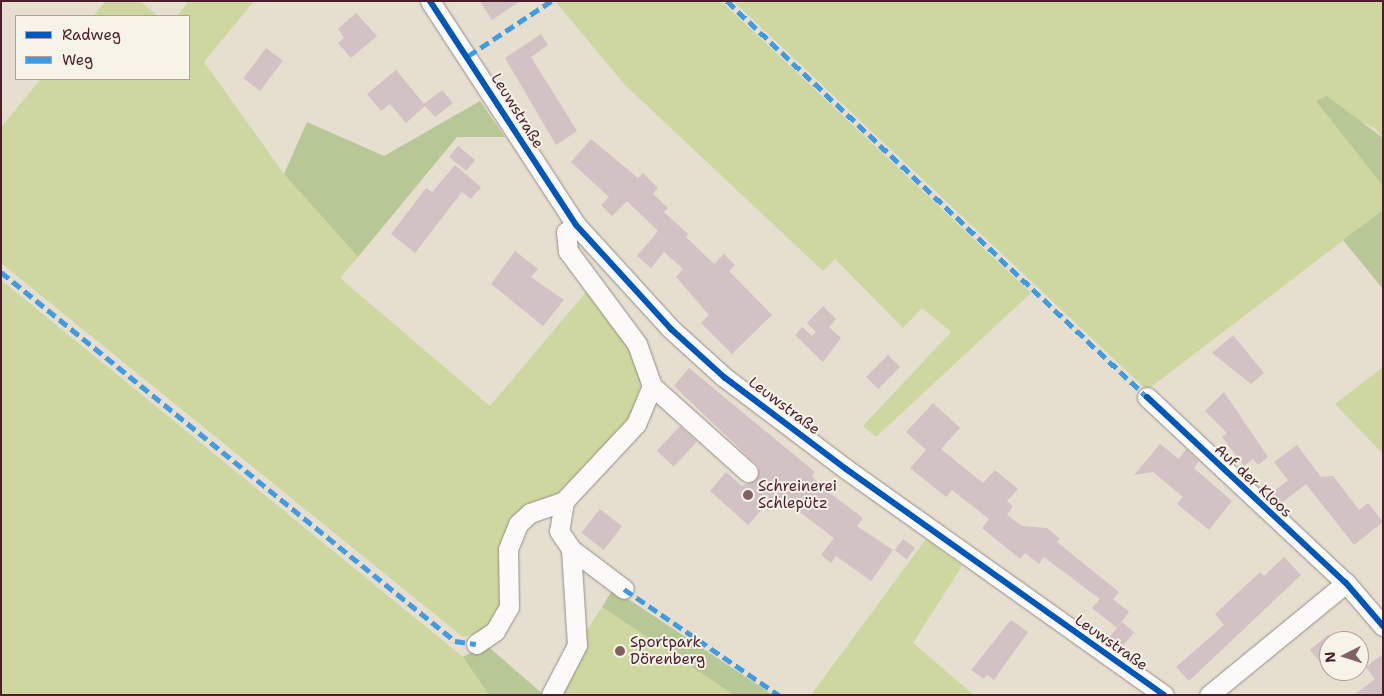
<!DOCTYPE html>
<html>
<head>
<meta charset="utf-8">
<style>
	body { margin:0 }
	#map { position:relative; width:1384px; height:696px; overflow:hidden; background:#e6decf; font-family:"Shantell Sans",sans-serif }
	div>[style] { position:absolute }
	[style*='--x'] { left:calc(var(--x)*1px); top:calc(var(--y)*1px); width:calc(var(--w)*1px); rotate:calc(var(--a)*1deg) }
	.green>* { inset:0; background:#cdd79f }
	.forest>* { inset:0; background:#b8c796 }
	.building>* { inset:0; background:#d3c2c4; transform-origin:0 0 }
	.roads { filter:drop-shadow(0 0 1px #978c86) drop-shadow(0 0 1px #978c86) }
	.minor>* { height:19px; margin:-9.5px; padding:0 9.5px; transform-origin:9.5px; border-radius:9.5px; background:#fbfaf8 }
	.quiet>* { height:5px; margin-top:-2.5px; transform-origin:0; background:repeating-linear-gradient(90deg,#409be1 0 10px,transparent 0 15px) }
	.cycleway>* { height:6px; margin:-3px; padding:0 3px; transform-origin:3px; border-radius:3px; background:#0057b8 }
	.dots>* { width:14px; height:14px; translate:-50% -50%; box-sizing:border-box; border:2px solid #f7f3e8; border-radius:50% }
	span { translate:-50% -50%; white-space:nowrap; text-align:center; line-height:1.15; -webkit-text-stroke:4px #f7f3e8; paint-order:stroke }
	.street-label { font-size:15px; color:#4a1f2b }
	.poi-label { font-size:15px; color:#4a1f2b }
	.left { translate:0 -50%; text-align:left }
	.frame { position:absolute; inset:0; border:2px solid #4a1f2b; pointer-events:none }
	.legend { position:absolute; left:15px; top:15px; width:175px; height:65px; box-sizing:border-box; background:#f7f3e8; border:1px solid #b29e9c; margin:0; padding:6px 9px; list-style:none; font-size:15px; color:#4a1f2b }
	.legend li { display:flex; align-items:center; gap:10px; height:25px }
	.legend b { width:25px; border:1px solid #b29e9c }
	.north { position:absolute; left:1319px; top:631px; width:50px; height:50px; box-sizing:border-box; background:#f7f3e8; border:1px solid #b29e9c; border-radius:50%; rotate:265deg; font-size:14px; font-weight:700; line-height:20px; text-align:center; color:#4a1f2b }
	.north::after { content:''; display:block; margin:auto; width:18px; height:22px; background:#816264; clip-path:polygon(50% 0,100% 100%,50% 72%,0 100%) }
</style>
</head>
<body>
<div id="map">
	<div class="green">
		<i style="clip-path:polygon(106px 1px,140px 1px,158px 16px,93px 16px)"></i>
		<i style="clip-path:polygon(189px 1px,254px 1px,204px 62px,284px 174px,358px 257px,340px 278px,490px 406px,587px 291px,631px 348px,642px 379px,632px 417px,553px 498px,518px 515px,507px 591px,487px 630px,463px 637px,1px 263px,1px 127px,41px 79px,189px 79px,189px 16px,177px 16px)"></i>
		<i style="clip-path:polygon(721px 1px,1031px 293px,876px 437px,863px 426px,951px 332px,922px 308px,903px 328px,835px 259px,823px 271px,626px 86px,556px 2px)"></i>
		<i style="clip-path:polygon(733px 1px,1383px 1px,1383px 138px,1376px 129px,1317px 101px,1383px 186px,1383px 210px,1147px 390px)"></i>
		<i style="clip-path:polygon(1px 280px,463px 657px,489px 695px,1px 695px)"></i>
		<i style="clip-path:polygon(1383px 367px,1383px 454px,1335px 404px)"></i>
		<i style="clip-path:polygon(926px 539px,962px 566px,913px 643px,974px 695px,811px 695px)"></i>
		<i style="clip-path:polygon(602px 607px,734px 695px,545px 695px)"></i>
	</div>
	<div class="forest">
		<i style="clip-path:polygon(1327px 96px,1383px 138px,1383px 186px,1316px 101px)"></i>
		<i style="clip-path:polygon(480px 101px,505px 137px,457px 137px,358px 257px,284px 174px,307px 122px,384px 156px)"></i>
		<i style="clip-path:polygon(1383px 210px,1383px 289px,1343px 240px)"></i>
		<i style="clip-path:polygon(613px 589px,773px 695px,734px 695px,602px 607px)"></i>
		<i style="clip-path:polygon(485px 644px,544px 695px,489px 695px,463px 657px)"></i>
	</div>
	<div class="building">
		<i style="clip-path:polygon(480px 1px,520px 1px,492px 20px)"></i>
		<i style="clip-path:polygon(356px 13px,377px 36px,351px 58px,338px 43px,344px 38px,338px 29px)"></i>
		<i style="clip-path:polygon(541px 34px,548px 45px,531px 57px,577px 131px,556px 145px,505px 58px)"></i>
		<i style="left:266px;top:48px;width:21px;height:38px;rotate:37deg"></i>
		<i style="clip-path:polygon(396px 70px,424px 104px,442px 90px,453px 103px,435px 117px,425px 106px,406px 123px,390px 104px,381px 111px,367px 94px)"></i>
		<i style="clip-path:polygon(591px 139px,638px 178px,643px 173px,658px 188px,653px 194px,668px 208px,664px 212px,688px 234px,686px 237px,714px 264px,724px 254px,735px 265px,729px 271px,772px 315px,732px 354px,701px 323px,709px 315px,676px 277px,683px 269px,664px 252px,651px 268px,637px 256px,658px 231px,627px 201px,612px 216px,601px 205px,609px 197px,571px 162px)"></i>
		<i style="left:458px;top:146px;width:22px;height:14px;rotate:39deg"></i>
		<i style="clip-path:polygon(455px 165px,481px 187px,471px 199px,462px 192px,415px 253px,391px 234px,426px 188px,432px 192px)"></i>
		<i style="clip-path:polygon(515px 251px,538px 269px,531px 277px,564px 300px,543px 326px,491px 284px)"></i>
		<i style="clip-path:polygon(823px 306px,836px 319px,829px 327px,841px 338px,823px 362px,795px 335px,802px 327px,812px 336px,816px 332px,807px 323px)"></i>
		<i style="clip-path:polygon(1233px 335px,1264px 373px,1251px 384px,1212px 353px)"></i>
		<i style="left:888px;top:355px;width:17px;height:31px;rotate:45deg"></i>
		<i style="clip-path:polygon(689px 368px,815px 472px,812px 476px,823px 488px,863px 518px,857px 526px,893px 550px,871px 581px,836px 556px,831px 563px,821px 555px,834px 538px,784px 500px,768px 511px,764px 507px,748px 525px,710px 491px,726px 472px,742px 486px,752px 482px,759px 467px,674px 386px)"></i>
		<i style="clip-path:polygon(1224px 392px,1268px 457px,1258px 465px,1253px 459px,1244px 466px,1222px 437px,1227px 433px,1205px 411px)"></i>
		<i style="clip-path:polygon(933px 403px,960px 428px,941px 449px,983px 483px,995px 470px,1018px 489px,1007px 501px,1013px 506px,1007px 515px,1022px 526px,1047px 528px,1060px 539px,1057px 542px,1119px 592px,1113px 599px,1129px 612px,1117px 628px,1092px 608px,1100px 599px,1044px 557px,1039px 564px,1025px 553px,1020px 559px,982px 528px,989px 519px,952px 490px,946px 497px,910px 468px,926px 450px,906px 432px)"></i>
		<i style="left:680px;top:426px;width:23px;height:34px;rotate:43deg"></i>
		<i style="clip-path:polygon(1160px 444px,1179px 459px,1186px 449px,1199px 461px,1194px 468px,1232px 501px,1209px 530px,1177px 504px,1183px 497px,1153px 472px,1134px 475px)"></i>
		<i style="clip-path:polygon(1297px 445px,1321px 477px,1333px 476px,1359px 510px,1368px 503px,1383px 522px,1354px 545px,1306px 484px,1279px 505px,1269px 495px,1288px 480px,1274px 462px)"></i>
		<i style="left:600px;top:509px;width:28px;height:30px;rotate:38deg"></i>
		<i style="left:903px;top:539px;width:15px;height:14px;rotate:37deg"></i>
		<i style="clip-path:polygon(1284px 557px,1301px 575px,1189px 681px,1176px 667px,1224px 625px,1215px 614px,1260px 572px,1264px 576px)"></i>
		<i style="clip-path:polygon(1011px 620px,1028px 632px,994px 680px,987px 675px,984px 679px,971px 670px)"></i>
		<i style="left:1122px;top:622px;width:16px;height:21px;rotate:40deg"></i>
		<i style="clip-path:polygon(1329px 634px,1329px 673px,1310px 650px)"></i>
		<i style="clip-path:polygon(1383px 654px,1383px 695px,1354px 695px,1375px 679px,1366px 667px)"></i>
	</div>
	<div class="roads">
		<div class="minor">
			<i style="--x:430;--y:1;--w:267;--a:56.9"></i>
			<i style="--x:576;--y:225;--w:141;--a:47.6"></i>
			<i style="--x:671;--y:329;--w:72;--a:42.2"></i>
			<i style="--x:724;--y:377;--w:153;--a:37"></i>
			<i style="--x:846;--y:469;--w:390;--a:35.4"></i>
			<i style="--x:576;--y:225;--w:12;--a:145"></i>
			<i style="--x:566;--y:232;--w:19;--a:84"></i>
			<i style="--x:568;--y:251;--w:116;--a:53.4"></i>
			<i style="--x:637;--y:344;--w:45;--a:70.3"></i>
			<i style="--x:652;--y:386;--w:41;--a:112.8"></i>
			<i style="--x:636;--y:424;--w:105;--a:133.1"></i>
			<i style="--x:564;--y:501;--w:30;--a:99"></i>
			<i style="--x:559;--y:531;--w:22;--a:56"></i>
			<i style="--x:571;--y:549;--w:66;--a:37"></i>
			<i style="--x:652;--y:386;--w:129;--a:41.9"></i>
			<i style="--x:1147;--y:397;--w:272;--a:43.1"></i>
			<i style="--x:1346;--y:583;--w:57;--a:49.3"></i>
			<i style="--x:476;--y:644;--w:23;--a:-34"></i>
			<i style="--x:495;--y:631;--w:28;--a:-60"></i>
			<i style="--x:509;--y:607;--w:58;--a:-91"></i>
			<i style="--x:508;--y:549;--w:27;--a:-68"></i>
			<i style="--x:518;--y:524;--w:16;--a:-43"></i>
			<i style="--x:530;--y:513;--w:36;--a:-19"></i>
			<i style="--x:551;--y:695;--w:56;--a:-62.5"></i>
			<i style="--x:577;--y:645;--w:96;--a:-93.6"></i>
			<i style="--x:1209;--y:695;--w:177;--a:-39.3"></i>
		</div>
	</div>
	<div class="quiet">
		<i style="--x:727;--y:1;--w:577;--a:43.32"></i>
		<i style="--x:468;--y:56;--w:100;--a:-33.5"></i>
		<i style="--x:1;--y:272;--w:585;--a:39.1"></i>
		<i style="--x:455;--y:641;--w:21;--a:8"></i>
		<i style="--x:624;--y:589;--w:188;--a:34.4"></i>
	</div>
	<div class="cycleway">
		<i style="--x:430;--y:1;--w:267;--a:56.9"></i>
		<i style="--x:576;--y:225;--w:141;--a:47.6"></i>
		<i style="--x:671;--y:329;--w:72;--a:42.2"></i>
		<i style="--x:724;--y:377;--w:153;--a:37"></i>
		<i style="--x:846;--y:469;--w:390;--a:35.4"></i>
		<i style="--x:1147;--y:397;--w:272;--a:43.1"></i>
		<i style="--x:1346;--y:583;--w:57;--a:49.3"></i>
	</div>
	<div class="dots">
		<i style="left:748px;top:495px;background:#816264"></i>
		<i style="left:620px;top:651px;background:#816264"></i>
	</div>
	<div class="street-label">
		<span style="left:517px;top:111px;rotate:58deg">Leuwstraße</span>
		<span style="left:784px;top:406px;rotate:37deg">Leuwstraße</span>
		<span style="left:1253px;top:481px;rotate:43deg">Auf der Kloos</span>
		<span style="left:1111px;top:643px;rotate:35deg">Leuwstraße</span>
	</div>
	<div class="poi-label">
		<span class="left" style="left:758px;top:495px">Schreinerei<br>Schlepütz</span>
		<span class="left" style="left:630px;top:651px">Sportpark<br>Dörenberg</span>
	</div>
	<div class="frame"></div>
	<ul class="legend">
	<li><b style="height:6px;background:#0057b8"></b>Radweg</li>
	<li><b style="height:6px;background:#409be1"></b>Weg</li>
	</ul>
	<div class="north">N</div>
</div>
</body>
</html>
